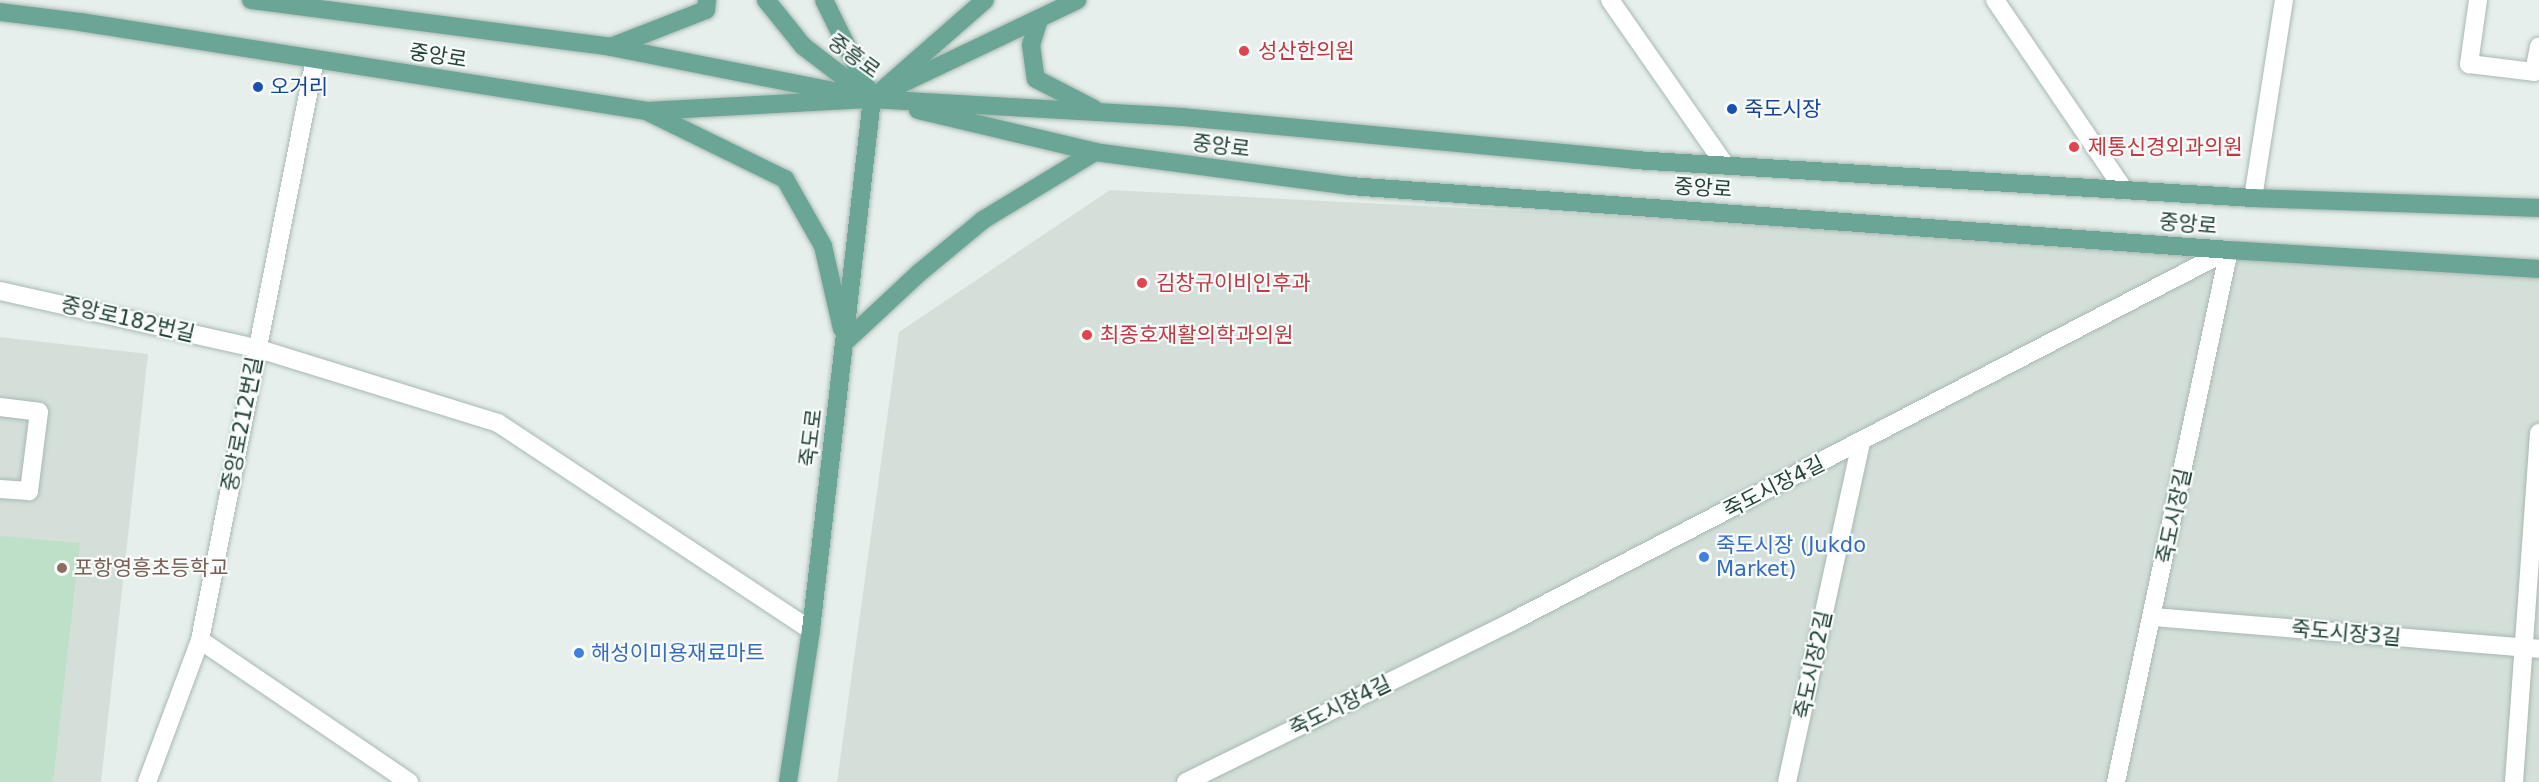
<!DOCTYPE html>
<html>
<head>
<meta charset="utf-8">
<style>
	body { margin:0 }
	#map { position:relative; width:2539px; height:782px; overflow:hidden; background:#e6efeb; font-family:"DejaVu Sans","Noto Sans KR",sans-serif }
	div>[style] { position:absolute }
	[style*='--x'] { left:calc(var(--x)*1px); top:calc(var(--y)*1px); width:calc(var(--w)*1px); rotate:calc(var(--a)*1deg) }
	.built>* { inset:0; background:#d4dfda }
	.green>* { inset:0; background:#bfe0c8 }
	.roads { filter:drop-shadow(0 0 2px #a8b8b2) drop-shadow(0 0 2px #a8b8b2) }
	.minor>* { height:18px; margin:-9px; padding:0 9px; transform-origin:9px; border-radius:9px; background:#fff }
	.major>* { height:18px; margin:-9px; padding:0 9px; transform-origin:9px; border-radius:9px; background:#6aa596 }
	.dots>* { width:16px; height:16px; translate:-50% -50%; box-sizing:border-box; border:3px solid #f7fbf9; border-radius:50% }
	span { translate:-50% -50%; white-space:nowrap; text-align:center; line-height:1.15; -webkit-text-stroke:4.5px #f7fbf9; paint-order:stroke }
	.health-label { font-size:21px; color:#be3a42 }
	.left { translate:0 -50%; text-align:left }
	.street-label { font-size:21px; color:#24423a }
	.transit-label { font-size:21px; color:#164399 }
	.shop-label { font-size:21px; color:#366cbe }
	.education-label { font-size:21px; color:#785e54 }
</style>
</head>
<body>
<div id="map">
	<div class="built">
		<i style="clip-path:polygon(1110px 190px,2190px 245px,2539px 269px,2539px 782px,837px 782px,899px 332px)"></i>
		<i style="clip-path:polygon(0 337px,148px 354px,101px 782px,0 782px)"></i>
	</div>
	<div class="green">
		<i style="clip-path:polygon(0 536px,80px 543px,53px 782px,0 782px)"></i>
	</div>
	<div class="roads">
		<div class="minor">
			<i style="--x:1610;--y:0;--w:201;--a:55.1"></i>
			<i style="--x:1995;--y:0;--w:230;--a:55.8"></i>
			<i style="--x:2478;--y:0;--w:65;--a:98"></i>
			<i style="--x:2469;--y:64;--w:65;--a:7"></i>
			<i style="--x:2534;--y:72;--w:26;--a:-79"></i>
			<i style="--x:2253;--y:198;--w:200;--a:-81.1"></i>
			<i style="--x:0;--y:291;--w:262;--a:12.6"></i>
			<i style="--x:256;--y:348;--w:253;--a:17.2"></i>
			<i style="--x:498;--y:423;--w:375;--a:33.5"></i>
			<i style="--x:0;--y:407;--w:39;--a:7"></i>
			<i style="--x:39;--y:412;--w:80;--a:97.2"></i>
			<i style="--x:29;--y:491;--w:29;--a:-176"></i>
			<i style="--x:2153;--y:617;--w:387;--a:4.7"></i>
			<i style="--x:200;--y:640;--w:253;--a:34.2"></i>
			<i style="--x:147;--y:782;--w:152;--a:-69.5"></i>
			<i style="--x:200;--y:640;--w:592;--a:-78.8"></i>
			<i style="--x:1186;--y:782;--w:362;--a:-26.2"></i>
			<i style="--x:1511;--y:622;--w:809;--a:-27.39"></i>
			<i style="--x:1787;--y:782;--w:347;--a:-77.7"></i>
			<i style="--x:2116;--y:782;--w:544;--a:-78.01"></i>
			<i style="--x:2514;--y:782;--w:350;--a:-85.9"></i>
		</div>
		<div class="major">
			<i style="--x:251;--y:0;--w:363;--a:7.4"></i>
			<i style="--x:611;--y:47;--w:237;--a:11.2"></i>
			<i style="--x:766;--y:0;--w:59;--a:51.2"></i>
			<i style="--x:803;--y:46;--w:87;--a:37.5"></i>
			<i style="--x:824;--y:0;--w:105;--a:63.9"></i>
			<i style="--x:0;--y:12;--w:81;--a:7.1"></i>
			<i style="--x:80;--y:22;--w:574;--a:8.92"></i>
			<i style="--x:647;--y:111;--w:225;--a:-3.1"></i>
			<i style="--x:872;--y:99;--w:311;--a:3.3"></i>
			<i style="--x:1182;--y:117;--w:454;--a:5.4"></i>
			<i style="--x:1634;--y:160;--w:620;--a:3.51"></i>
			<i style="--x:2253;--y:198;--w:286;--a:2"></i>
			<i style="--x:1039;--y:19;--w:27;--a:107"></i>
			<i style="--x:1031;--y:45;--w:34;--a:82"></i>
			<i style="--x:1036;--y:79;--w:65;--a:27.3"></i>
			<i style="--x:611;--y:47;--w:102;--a:-21.3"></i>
			<i style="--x:706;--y:10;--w:10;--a:-84"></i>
			<i style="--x:895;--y:87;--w:202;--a:-25.5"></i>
			<i style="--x:918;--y:110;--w:182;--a:13.3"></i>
			<i style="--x:1095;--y:152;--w:257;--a:7.6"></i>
			<i style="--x:1350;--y:186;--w:881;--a:4.16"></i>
			<i style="--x:2229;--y:250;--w:311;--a:3.5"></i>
			<i style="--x:648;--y:112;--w:153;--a:26.1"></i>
			<i style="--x:785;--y:179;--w:77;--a:60.4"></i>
			<i style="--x:823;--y:246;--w:85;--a:77.1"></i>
			<i style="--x:845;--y:342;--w:101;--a:-43"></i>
			<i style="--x:919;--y:273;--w:83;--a:-39.6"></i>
			<i style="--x:983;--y:220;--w:131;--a:-31.3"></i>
			<i style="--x:788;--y:782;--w:154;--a:-81.4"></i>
			<i style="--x:811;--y:630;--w:534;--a:-83.45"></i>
			<i style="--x:872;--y:99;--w:150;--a:-41.2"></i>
		</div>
	</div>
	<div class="dots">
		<i style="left:1244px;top:51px;background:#e0444e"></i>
		<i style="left:258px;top:87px;background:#1a4fb4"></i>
		<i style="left:1732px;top:109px;background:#1a4fb4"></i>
		<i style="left:2074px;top:147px;background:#e0444e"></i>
		<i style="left:1142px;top:283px;background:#e0444e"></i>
		<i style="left:1087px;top:335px;background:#e0444e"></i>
		<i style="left:1704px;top:557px;background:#3f7fe0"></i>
		<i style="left:62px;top:568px;background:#8d6e63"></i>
		<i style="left:579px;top:653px;background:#3f7fe0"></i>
	</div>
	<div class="health-label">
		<span class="left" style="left:1258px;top:51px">성산한의원</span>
		<span class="left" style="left:2088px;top:147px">제통신경외과의원</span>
		<span class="left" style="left:1156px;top:283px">김창규이비인후과</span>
		<span class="left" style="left:1100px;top:335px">최종호재활의학과의원</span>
	</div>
	<div class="street-label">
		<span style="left:438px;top:56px;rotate:9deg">중앙로</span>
		<span style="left:854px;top:56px;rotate:36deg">중흥로</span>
		<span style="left:1221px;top:146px;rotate:7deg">중앙로</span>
		<span style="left:1703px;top:188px;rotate:4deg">중앙로</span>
		<span style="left:2188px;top:224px;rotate:5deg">중앙로</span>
		<span style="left:128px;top:319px;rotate:13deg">중앙로182번길</span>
		<span style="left:242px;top:424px;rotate:-79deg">중앙로212번길</span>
		<span style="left:811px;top:438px;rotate:-83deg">죽도로</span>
		<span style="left:1774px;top:487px;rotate:-27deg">죽도시장4길</span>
		<span style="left:2174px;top:516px;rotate:-78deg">죽도시장길</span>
		<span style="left:2346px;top:633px;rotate:5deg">죽도시장3길</span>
		<span style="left:1813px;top:665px;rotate:-78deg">죽도시장2길</span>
		<span style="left:1340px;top:706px;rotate:-26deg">죽도시장4길</span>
	</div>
	<div class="transit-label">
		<span class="left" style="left:270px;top:87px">오거리</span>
		<span class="left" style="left:1744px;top:109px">죽도시장</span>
	</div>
	<div class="shop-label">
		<span class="left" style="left:1716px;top:557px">죽도시장 (Jukdo<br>Market)</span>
		<span class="left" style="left:591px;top:653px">해성이미용재료마트</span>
	</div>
	<div class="education-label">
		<span class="left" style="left:74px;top:568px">포항영흥초등학교</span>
	</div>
</div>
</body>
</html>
